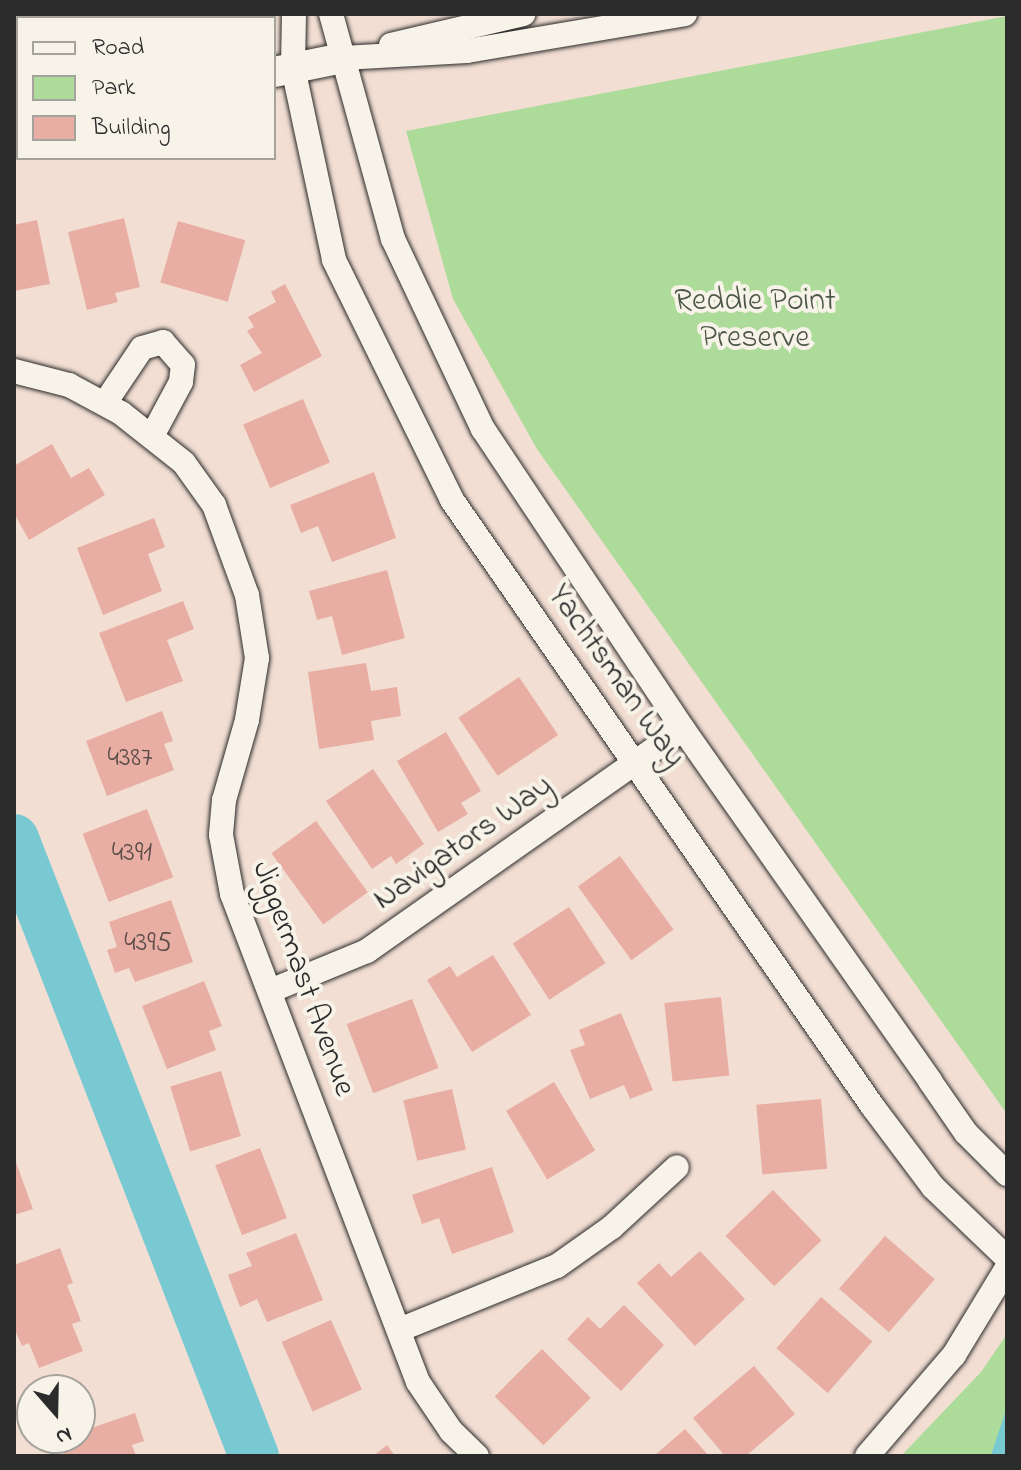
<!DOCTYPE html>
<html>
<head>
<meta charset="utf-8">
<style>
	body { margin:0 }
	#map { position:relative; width:1021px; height:1470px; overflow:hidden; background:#f2ded3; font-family:"Indie Flower",sans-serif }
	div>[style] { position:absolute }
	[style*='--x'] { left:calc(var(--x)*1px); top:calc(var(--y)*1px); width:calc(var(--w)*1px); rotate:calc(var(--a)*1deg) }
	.green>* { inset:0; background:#addb9a }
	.water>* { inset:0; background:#79c9d3 }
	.river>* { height:50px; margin:-25px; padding:0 25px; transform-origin:25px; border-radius:25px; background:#79c9d3 }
	.building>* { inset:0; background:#e8aea3; transform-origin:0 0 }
	.roads { filter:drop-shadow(0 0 2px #2b2b2b) drop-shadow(0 0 2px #2b2b2b) }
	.minor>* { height:24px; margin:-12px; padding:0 12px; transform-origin:12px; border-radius:12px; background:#f7f3e8 }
	.tertiary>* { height:30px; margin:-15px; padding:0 15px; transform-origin:15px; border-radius:15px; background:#f7f3e8 }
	span { translate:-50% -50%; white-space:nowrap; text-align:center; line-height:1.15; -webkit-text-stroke:8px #f7f3e8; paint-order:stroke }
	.number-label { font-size:28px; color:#5a4c49 }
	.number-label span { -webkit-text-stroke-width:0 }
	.park-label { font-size:32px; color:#4c5747 }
	.street-label { font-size:32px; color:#2b2b2b }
	.frame { position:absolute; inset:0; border:16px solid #2b2b2b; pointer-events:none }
	.legend { position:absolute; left:16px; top:16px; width:260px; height:144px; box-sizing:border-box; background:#f7f3e8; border:2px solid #a5a39c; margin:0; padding:10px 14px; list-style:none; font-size:24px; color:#2b2b2b }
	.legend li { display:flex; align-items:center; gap:16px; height:40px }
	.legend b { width:40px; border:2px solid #a5a39c }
	.north { position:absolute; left:16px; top:1374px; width:80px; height:80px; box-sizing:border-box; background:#f7f3e8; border:2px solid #a5a39c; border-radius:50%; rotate:160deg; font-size:22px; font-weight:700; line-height:32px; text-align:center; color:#2b2b2b }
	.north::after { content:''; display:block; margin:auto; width:28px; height:36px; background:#2b2b2b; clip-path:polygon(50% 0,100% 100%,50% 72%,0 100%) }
</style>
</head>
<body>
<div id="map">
	<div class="green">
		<i style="clip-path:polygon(14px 14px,259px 14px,18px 18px,14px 87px)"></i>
		<i style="clip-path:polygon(1007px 16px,1007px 1114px,537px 449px,453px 299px,406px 131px)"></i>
		<i style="clip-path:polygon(1007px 1334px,1007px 1456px,901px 1456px,981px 1372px)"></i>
	</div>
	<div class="water">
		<i style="clip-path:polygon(1007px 1407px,1007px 1456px,991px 1456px,992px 1452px)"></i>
	</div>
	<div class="river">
		<i style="--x:14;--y:839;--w:662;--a:68.75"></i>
	</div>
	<div class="building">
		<i style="clip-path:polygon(124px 218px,140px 287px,115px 293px,118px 302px,87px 310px,68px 232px)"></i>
		<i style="clip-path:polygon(37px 220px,50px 284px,14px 291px,14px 225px)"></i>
		<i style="left:178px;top:221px;width:70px;height:64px;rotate:16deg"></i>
		<i style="clip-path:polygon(285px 284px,322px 356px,254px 392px,240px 365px,262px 353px,247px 331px,254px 327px,248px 317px,276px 302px,271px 292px)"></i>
		<i style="left:303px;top:399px;width:69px;height:65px;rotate:67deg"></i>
		<i style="clip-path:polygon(52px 444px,71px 478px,89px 468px,105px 495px,29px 540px,14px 513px,14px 466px)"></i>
		<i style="clip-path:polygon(374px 472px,396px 538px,332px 562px,318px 526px,301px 533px,290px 505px)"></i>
		<i style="clip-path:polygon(154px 518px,165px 547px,148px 554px,162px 591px,103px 615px,77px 548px)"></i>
		<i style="clip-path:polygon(387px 570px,405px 638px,342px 655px,332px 616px,317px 620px,309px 591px)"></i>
		<i style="clip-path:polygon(183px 601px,194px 629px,167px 640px,183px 681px,126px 702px,99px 633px)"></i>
		<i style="clip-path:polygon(366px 663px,371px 691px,397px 687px,401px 716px,371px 721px,374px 740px,319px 749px,308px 672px)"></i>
		<i style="left:519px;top:677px;width:70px;height:73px;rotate:56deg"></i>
		<i style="clip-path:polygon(162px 711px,173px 741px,164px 744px,174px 770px,107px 796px,86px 741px)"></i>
		<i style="clip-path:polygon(446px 732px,481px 791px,461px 803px,468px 814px,438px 832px,397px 761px)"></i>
		<i style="clip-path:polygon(373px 769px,424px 844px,396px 864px,391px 856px,372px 869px,326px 801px)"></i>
		<i style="left:147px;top:809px;width:73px;height:69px;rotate:69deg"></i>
		<i style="left:316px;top:821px;width:88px;height:55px;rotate:54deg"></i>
		<i style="left:620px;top:856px;width:91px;height:52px;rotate:54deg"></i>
		<i style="clip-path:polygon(171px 900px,193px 962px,135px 982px,129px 968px,115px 973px,107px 950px,117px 947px,109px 922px)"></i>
		<i style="left:569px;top:907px;width:67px;height:67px;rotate:57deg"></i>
		<i style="clip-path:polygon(493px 955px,531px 1015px,472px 1052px,427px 980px,450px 966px,457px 977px)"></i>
		<i style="clip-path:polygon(204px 981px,222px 1026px,209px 1031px,216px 1050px,167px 1069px,142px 1006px)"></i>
		<i style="left:721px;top:997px;width:79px;height:57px;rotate:84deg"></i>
		<i style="left:412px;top:999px;width:74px;height:70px;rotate:69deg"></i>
		<i style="clip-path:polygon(621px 1013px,653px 1090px,630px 1099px,624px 1085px,590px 1099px,570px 1050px,585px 1045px,579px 1030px)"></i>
		<i style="left:221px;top:1071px;width:68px;height:53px;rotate:73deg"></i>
		<i style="left:554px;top:1082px;width:80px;height:56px;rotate:59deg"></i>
		<i style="left:452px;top:1089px;width:62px;height:50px;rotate:77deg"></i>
		<i style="left:821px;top:1099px;width:70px;height:65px;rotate:85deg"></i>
		<i style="left:260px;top:1148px;width:75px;height:48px;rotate:69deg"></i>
		<i style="clip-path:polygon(14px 1157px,33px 1209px,14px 1215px)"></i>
		<i style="clip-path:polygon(492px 1167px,514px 1232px,452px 1254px,439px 1218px,422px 1224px,412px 1195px)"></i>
		<i style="left:773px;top:1190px;width:70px;height:66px;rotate:46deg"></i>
		<i style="clip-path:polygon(296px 1233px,323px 1300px,267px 1322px,257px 1299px,240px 1307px,228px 1275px,252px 1266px,246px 1253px)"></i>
		<i style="left:885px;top:1236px;width:66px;height:70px;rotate:41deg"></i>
		<i style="clip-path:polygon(60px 1248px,73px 1283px,67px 1285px,81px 1321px,72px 1324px,83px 1351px,39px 1368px,29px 1343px,22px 1346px,14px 1328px,14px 1265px)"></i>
		<i style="clip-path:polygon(700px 1251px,745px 1299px,695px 1346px,637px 1283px,659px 1263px,671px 1277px)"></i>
		<i style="left:821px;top:1297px;width:68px;height:68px;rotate:41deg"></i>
		<i style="clip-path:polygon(624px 1305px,664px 1345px,621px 1391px,567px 1339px,588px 1317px,600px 1329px)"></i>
		<i style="left:331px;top:1320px;width:76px;height:54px;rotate:66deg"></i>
		<i style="left:542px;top:1349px;width:69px;height:67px;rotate:45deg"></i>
		<i style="clip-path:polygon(754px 1366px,795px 1414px,746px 1456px,725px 1456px,693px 1418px)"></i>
		<i style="clip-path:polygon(135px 1413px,144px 1441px,132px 1445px,136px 1456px,65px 1456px,60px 1440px,80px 1438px,80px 1432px)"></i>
		<i style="clip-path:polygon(685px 1429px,709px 1456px,654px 1456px)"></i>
		<i style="clip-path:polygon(387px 1445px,395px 1456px,373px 1456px)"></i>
	</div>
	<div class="roads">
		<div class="minor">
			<i style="--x:294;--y:14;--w:54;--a:91.1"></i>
			<i style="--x:293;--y:68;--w:196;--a:77.9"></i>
			<i style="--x:334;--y:260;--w:267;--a:63.8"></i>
			<i style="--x:452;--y:500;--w:739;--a:55.26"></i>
			<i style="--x:873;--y:1107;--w:100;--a:53.1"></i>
			<i style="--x:933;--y:1187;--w:103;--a:43.8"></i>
			<i style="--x:331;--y:14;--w:233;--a:74.6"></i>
			<i style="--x:393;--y:239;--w:210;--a:64.7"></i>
			<i style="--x:483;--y:429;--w:361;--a:56.3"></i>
			<i style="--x:683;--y:729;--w:430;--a:54.9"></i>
			<i style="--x:930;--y:1081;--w:63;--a:55.3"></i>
			<i style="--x:966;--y:1133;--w:58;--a:45"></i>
			<i style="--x:391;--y:45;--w:136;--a:-13.2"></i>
			<i style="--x:343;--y:58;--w:124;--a:-3.2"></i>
			<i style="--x:467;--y:51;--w:221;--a:-9.6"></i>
			<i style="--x:14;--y:371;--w:57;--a:14.3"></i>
			<i style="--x:69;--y:385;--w:59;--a:28.3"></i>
			<i style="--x:121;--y:413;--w:80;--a:38.4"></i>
			<i style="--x:184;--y:463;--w:52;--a:54.5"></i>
			<i style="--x:214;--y:505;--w:96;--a:69.9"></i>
			<i style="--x:247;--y:595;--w:64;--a:81"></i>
			<i style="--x:257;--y:658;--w:63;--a:99.2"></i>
			<i style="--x:247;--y:720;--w:83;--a:106"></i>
			<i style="--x:224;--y:800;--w:35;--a:95"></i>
			<i style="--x:221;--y:835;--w:60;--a:79.4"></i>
			<i style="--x:232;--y:894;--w:522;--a:69.14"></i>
			<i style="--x:418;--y:1382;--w:59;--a:56"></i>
			<i style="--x:451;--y:1431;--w:36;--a:44"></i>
			<i style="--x:105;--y:403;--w:66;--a:-56.1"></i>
			<i style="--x:142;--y:348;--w:22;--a:-16"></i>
			<i style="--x:163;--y:342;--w:30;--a:49"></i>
			<i style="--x:183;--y:365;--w:17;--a:97"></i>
			<i style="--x:181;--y:382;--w:61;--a:118.2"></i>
			<i style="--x:270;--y:991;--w:105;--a:-22.4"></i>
			<i style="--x:367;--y:951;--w:386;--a:-35.1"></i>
			<i style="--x:399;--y:1330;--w:170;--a:-22.1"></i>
			<i style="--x:557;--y:1266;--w:67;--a:-35.3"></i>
			<i style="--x:612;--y:1227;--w:88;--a:-42.7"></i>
			<i style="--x:867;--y:1456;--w:133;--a:-49.3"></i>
			<i style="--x:954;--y:1355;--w:102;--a:-58.7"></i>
		</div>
		<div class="tertiary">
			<i style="--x:274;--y:72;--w:70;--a:-11.5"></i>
			<i style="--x:14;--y:118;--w:4;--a:-14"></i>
		</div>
	</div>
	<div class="number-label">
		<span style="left:130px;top:759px">4387</span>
		<span style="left:132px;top:854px">4391</span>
		<span style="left:148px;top:944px">4395</span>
	</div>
	<div class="park-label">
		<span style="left:755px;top:321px">Reddie Point<br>Preserve</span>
	</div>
	<div class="street-label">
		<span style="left:615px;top:677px;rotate:55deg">Yachtsman Way</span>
		<span style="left:464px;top:844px;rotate:-35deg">Navigators Way</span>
		<span style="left:302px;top:979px;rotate:70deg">Jiggermast Avenue</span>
	</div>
	<div class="frame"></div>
	<ul class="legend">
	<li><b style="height:10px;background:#f7f3e8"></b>Road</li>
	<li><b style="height:22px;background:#addb9a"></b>Park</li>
	<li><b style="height:22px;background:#e8aea3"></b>Building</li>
	</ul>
	<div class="north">N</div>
</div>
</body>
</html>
